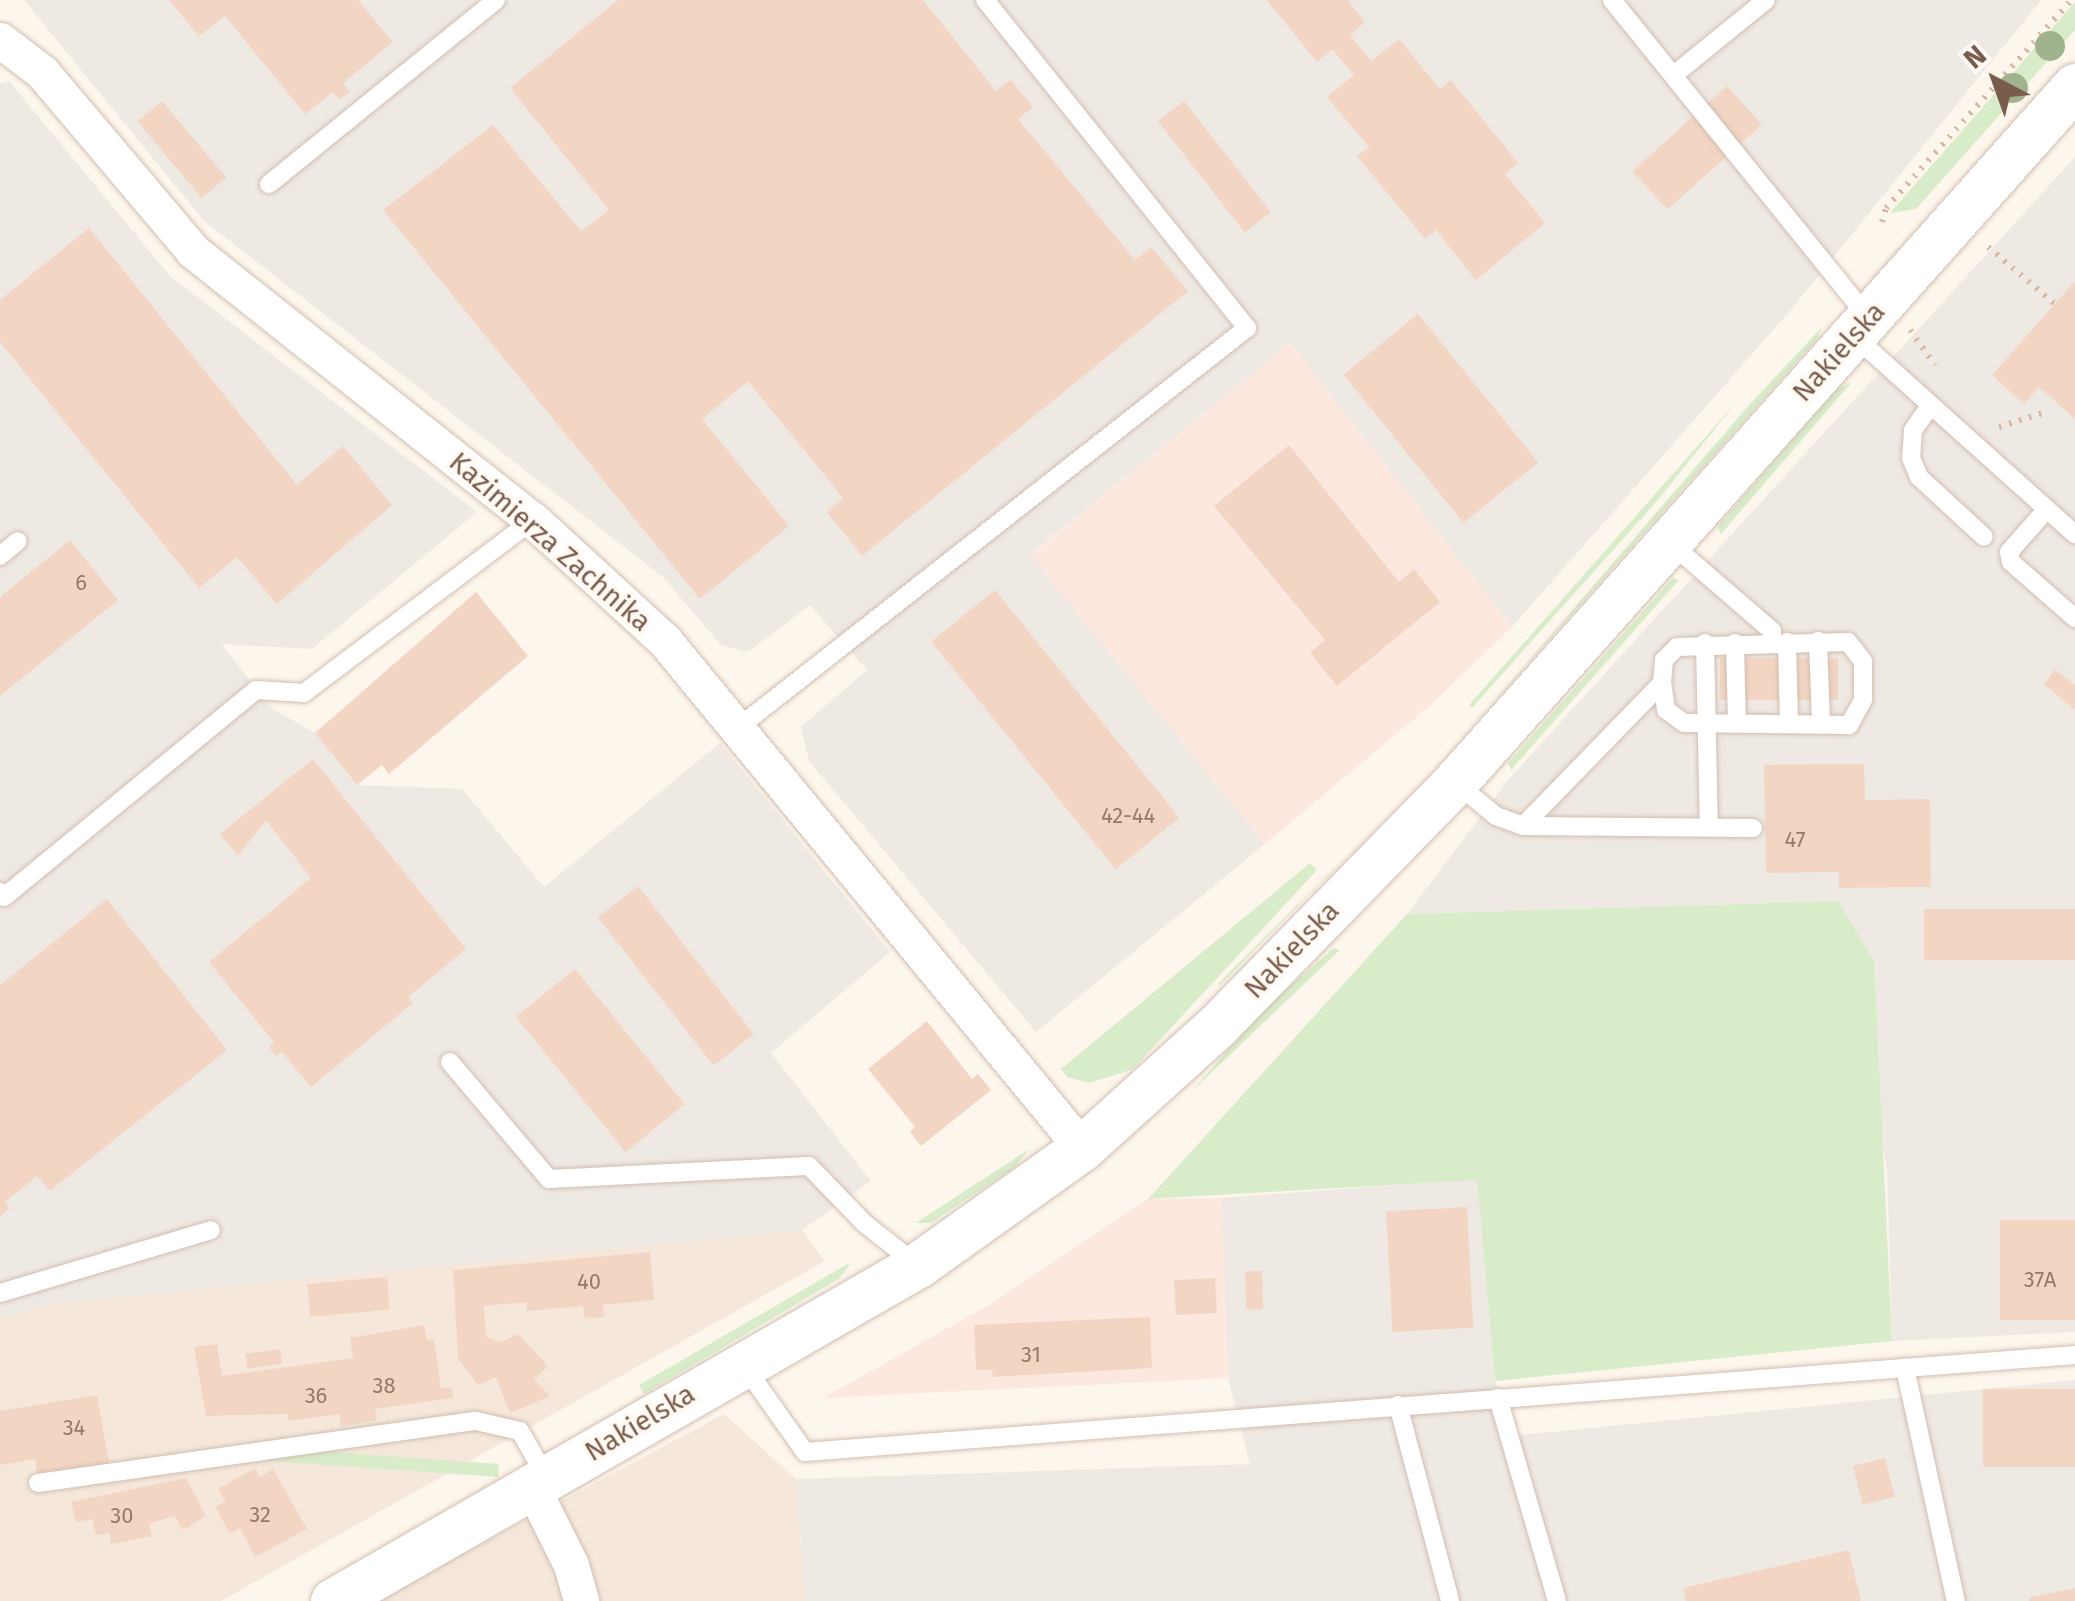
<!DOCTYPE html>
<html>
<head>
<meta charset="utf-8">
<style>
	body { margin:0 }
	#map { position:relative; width:2075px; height:1601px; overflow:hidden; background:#fdf6ec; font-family:"Fira Sans",sans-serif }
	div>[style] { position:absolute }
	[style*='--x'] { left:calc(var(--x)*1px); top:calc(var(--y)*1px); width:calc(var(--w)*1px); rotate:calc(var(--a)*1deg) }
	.residential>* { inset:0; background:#f5e8da }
	.commercial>* { inset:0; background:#fde8e0 }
	.industrial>* { inset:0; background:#efe9e4 }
	.green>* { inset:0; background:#d8ecc9; transform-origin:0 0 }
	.building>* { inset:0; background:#f3d5c3; transform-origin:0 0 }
	.path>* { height:6px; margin-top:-3px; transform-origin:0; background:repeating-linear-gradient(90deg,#d9b8a5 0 2.5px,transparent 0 10.5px) }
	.roads { filter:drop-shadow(0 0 2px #d1beb0) drop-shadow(0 0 2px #d1beb0) }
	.service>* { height:18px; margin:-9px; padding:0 9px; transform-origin:9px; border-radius:9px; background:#fff }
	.minor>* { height:35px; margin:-17.5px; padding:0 17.5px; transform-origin:17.5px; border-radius:17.5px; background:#fff }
	.tertiary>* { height:45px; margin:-22.5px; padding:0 22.5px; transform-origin:22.5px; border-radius:22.5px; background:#fff }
	.trees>* { width:30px; height:30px; margin:-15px; border-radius:50%; background:#a0b28e }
	span { translate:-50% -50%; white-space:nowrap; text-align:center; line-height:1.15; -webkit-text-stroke:8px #fffaf3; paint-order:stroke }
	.number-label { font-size:22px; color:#987a6a }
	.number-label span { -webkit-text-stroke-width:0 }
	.street-label { font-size:28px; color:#7a5c4d }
	.north { position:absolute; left:1945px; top:30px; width:100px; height:100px; -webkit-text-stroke:8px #fffaf3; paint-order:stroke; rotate:319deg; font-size:28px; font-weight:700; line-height:40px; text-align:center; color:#7a5c4d }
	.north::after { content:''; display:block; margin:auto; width:35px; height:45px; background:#7a5c4d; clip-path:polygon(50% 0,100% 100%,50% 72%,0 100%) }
</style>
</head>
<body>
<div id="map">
	<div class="residential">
		<i style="clip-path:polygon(802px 1230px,825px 1261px,221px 1601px,0 1601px,0 1318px,59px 1303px)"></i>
		<i style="clip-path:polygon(724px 1414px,795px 1478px,806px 1601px,375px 1601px)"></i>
	</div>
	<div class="commercial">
		<i style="clip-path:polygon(1290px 343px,1512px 627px,1433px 703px,1265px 844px,1030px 556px)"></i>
		<i style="clip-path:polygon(1221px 1198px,1228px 1378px,823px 1398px,989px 1305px,1148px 1199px)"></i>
	</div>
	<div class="industrial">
		<i style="clip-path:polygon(24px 0,2041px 0,1790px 311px,1512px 627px,1290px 343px,1030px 555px,1265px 844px,1036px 1032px,809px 761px,801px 727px,867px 670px,810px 605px,748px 652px,721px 645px,664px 578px,204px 221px)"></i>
		<i style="clip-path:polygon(9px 81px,170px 276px,477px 512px,312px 649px,221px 644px,273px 709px,315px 733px,357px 785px,462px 789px,544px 887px,720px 743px,890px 952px,771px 1053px,871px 1181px,802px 1230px,59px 1303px,0 1318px,0 83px)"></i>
		<i style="clip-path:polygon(2075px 157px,2075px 1332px,1892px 1341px,1887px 1169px,1838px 901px,1407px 914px,1509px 779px)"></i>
		<i style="clip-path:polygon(1477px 1179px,1495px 1381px,1511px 1436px,2075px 1380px,2075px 1601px,806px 1601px,795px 1479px,1250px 1464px,1228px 1378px,1221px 1198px)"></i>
	</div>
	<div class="green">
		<i style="clip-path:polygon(2075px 2px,2075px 30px,1916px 209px,1890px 213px)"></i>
		<i style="clip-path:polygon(1822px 327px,1817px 339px,1488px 708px,1749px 405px)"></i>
		<i style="clip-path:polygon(1852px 382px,1721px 534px,1717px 527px,1837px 389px)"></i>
		<i style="clip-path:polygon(1738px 400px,1657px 501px,1472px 708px,1469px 705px)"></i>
		<i style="clip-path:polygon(1673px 578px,1679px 580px,1511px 770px,1508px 763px)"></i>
		<i style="clip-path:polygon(1374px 828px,1220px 985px,1218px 984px)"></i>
		<i style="clip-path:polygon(1310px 863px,1317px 870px,1133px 1069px,1090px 1083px,1067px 1077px,1061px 1069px)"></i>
		<i style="clip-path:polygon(1838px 901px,1874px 961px,1892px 1341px,1495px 1381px,1477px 1180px,1148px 1199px,1407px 914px)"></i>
		<i style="clip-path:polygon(1334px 948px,1340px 950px,1190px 1093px,1270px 1003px)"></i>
		<i style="clip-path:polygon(1029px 1149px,1016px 1166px,931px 1223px,916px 1223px)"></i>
		<i style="clip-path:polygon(851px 1262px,840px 1278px,644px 1394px,639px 1385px)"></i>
		<i style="left:499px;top:1464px;width:13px;height:277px;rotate:94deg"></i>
	</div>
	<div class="building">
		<i style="clip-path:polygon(169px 0,358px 0,393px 42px,343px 83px,350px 92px,340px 99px,333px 92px,305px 114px,225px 16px,199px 36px)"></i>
		<i style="clip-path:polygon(618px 0,923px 0,996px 91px,1011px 80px,1033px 107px,1018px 119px,1135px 260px,1151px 247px,1188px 291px,862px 556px,827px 512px,843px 498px,748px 381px,702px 419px,789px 526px,700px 599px,383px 210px,493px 125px,581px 231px,609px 210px,510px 88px)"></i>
		<i style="clip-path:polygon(1267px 0,1348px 0,1365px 22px,1350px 35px,1371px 61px,1399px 39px,1440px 89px,1451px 80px,1518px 163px,1505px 174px,1545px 223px,1476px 280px,1436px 230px,1425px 239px,1357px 156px,1369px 147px,1327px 97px,1354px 75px,1332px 49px,1317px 62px)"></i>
		<i style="left:1727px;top:86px;width:52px;height:127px;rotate:48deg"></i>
		<i style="left:162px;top:101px;width:100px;height:32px;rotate:50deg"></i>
		<i style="left:1184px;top:101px;width:141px;height:33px;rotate:52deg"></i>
		<i style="clip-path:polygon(89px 228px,297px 485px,343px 446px,392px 505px,277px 604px,237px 557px,199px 588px,0 342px,0 300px)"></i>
		<i style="clip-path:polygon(2075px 281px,2075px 419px,2039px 387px,2024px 404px,1992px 375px)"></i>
		<i style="left:1418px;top:314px;width:191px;height:96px;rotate:51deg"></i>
		<i style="clip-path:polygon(1289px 445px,1399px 582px,1414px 569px,1440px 602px,1337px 686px,1310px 653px,1325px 640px,1214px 506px)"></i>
		<i style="clip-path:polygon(70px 540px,118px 600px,0 696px,0 597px)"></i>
		<i style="left:995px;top:590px;width:293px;height:82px;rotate:51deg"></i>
		<i style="clip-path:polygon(476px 592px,528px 656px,389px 774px,382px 765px,357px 785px,315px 733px)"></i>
		<i style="left:1838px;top:658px;width:42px;height:118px;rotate:90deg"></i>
		<i style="clip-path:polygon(2055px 669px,2075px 685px,2075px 710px,2044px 684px)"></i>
		<i style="clip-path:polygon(313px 759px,466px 949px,408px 997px,413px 1003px,311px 1087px,282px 1052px,276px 1056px,269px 1047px,274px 1042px,209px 962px,311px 878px,266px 820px,238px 856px,220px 834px)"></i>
		<i style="clip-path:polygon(1864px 764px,1865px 800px,1930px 799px,1931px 887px,1839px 888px,1839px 872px,1766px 873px,1764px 765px)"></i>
		<i style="left:638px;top:886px;width:188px;height:51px;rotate:52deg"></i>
		<i style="clip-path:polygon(107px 899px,227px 1050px,50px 1191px,37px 1176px,5px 1202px,10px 1208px,0 1217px,0 985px)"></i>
		<i style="left:1924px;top:909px;width:151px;height:51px"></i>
		<i style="left:575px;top:969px;width:174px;height:76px;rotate:51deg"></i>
		<i style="clip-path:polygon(927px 1021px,972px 1079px,978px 1074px,991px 1090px,921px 1146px,910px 1132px,915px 1127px,868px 1069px)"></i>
		<i style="left:1467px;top:1207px;width:121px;height:81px;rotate:87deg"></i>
		<i style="left:2075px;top:1220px;width:100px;height:75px;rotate:90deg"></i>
		<i style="clip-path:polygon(650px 1252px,654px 1300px,603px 1305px,604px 1317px,585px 1318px,583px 1306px,527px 1311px,526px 1302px,484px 1306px,486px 1337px,501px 1342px,518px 1334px,548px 1366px,534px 1379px,550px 1396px,510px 1413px,496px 1377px,478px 1385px,458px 1359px,453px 1270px)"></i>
		<i style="left:1262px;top:1271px;width:38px;height:17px;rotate:88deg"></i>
		<i style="left:387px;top:1277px;width:33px;height:80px;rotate:85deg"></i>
		<i style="left:1215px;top:1278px;width:35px;height:41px;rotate:87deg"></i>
		<i style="clip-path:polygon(1150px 1317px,1152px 1368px,993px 1377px,992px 1370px,976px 1370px,974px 1325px)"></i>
		<i style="clip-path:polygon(424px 1325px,427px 1340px,434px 1339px,441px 1388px,452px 1387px,453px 1398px,375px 1409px,377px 1420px,341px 1426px,339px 1414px,288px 1421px,288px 1414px,206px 1416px,194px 1347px,217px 1344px,222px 1376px,353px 1358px,350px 1338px)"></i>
		<i style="left:280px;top:1349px;width:15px;height:35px;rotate:82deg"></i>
		<i style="left:2075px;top:1389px;width:78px;height:92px;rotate:90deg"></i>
		<i style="clip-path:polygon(97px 1395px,110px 1468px,38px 1477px,35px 1459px,0 1465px,0 1411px)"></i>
		<i style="left:1885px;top:1458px;width:40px;height:33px;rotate:76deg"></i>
		<i style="clip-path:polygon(255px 1468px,260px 1477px,273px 1469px,307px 1529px,255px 1557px,240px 1528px,230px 1534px,215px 1507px,225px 1502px,218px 1489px)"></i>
		<i style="clip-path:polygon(186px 1478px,206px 1516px,183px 1530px,174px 1516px,149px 1524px,152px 1536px,111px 1544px,109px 1533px,96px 1535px,92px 1519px,76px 1522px,71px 1502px)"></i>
		<i style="clip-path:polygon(1849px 1550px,1861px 1601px,1686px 1601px,1683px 1588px)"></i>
		<i style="clip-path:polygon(2075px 1588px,2075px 1601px,2029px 1601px,2029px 1598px)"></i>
	</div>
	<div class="path">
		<i style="--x:1882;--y:222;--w:15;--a:-74"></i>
		<i style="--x:1886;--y:208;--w:278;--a:-48.3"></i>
		<i style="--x:1988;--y:247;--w:88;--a:40.4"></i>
		<i style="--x:1910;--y:330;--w:43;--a:54.5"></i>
		<i style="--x:1999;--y:427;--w:52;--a:-17.7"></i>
	</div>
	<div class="roads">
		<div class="service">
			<i style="--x:1612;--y:0;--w:409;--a:51.1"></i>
			<i style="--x:1675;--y:74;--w:117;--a:-39.1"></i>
			<i style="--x:269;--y:184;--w:292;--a:-39"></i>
			<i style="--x:1854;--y:336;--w:297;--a:41.9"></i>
			<i style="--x:1930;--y:406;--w:29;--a:125"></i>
			<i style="--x:1913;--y:430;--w:28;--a:94"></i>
			<i style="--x:1911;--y:458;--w:21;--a:67"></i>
			<i style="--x:1919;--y:477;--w:88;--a:42.7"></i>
			<i style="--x:2047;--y:509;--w:57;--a:131.5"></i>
			<i style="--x:2009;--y:552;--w:10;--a:79"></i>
			<i style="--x:2011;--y:562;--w:85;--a:41.2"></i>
			<i style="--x:1669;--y:542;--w:136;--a:40.8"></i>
			<i style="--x:1772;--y:631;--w:11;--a:90"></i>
			<i style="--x:0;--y:556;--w:23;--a:-40"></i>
			<i style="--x:1818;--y:641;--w:83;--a:87.9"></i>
			<i style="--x:1787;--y:642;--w:82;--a:88.6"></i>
			<i style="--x:1705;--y:643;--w:184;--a:88.8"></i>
			<i style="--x:1735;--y:643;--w:80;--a:88.6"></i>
			<i style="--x:739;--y:727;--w:646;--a:-38.15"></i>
			<i style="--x:1247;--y:328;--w:420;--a:-128.6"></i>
			<i style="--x:1455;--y:782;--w:53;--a:39.7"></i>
			<i style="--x:1496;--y:816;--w:29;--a:20"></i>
			<i style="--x:1523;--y:826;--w:230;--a:0.5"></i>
			<i style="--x:1523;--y:826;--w:199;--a:-45.8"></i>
			<i style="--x:1662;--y:683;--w:23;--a:-85"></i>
			<i style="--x:1664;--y:660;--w:18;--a:-45"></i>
			<i style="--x:1677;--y:647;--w:171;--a:-1.7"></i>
			<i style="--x:1848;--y:642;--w:24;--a:52"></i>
			<i style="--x:1863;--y:661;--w:39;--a:90"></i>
			<i style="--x:1863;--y:700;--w:29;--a:119"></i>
			<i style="--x:1849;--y:725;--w:165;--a:-179.3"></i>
			<i style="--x:1684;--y:723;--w:22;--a:-144"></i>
			<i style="--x:1666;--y:710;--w:27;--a:-98"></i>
			<i style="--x:0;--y:892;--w:6;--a:51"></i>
			<i style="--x:4;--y:897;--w:326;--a:-39.4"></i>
			<i style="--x:256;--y:690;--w:48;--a:3.6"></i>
			<i style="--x:304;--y:693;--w:287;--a:-37.1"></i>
			<i style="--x:450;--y:1062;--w:153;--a:49.8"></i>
			<i style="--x:549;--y:1179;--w:260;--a:-2.9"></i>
			<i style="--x:809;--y:1166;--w:79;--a:46"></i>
			<i style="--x:864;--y:1223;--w:68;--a:38.4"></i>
			<i style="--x:0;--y:1293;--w:220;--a:-16.6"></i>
			<i style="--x:745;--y:1367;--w:104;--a:54.8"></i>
			<i style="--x:805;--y:1452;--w:1274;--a:-4.37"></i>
			<i style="--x:1905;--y:1368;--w:239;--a:77.7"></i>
			<i style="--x:1498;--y:1398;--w:211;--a:73.8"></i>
			<i style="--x:1398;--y:1405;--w:203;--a:75.1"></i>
			<i style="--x:38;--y:1483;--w:442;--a:-8.1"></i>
			<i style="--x:476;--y:1421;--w:45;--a:12.8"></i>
			<i style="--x:520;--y:1431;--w:53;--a:60.5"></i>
		</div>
		<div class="minor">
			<i style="--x:0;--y:40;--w:53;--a:37.3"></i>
			<i style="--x:42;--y:72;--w:234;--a:49.8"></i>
			<i style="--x:193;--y:251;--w:434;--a:38.4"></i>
			<i style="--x:533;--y:520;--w:179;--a:42.5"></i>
			<i style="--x:665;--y:641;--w:656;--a:50.56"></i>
			<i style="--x:532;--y:1487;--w:87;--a:63.4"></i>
			<i style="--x:571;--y:1565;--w:37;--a:74"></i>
		</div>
		<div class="tertiary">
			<i style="--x:333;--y:1601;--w:675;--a:-29.87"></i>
			<i style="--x:918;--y:1265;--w:201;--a:-35.5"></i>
			<i style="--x:1082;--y:1148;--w:181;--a:-42.1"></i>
			<i style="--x:1216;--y:1027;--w:342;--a:-45.7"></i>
			<i style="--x:1455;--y:782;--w:932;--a:-48.31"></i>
		</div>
	</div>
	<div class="trees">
		<i style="left:2050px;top:46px"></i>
		<i style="left:2013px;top:88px"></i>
	</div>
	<div class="number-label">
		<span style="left:81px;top:583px">6</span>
		<span style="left:1128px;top:816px">42-44</span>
		<span style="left:1795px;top:840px">47</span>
		<span style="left:2040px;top:1280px">37A</span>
		<span style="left:589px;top:1282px">40</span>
		<span style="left:1031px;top:1355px">31</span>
		<span style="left:384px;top:1386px">38</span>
		<span style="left:316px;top:1396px">36</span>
		<span style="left:74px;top:1428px">34</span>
		<span style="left:260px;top:1515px">32</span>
		<span style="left:122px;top:1516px">30</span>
	</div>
	<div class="street-label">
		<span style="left:1839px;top:352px;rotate:-48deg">Nakielska</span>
		<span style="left:550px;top:542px;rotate:41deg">Kazimierza Zachnika</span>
		<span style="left:1292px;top:950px;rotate:-46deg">Nakielska</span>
		<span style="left:640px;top:1423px;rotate:-31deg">Nakielska</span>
	</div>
	<div class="north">N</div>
</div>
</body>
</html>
